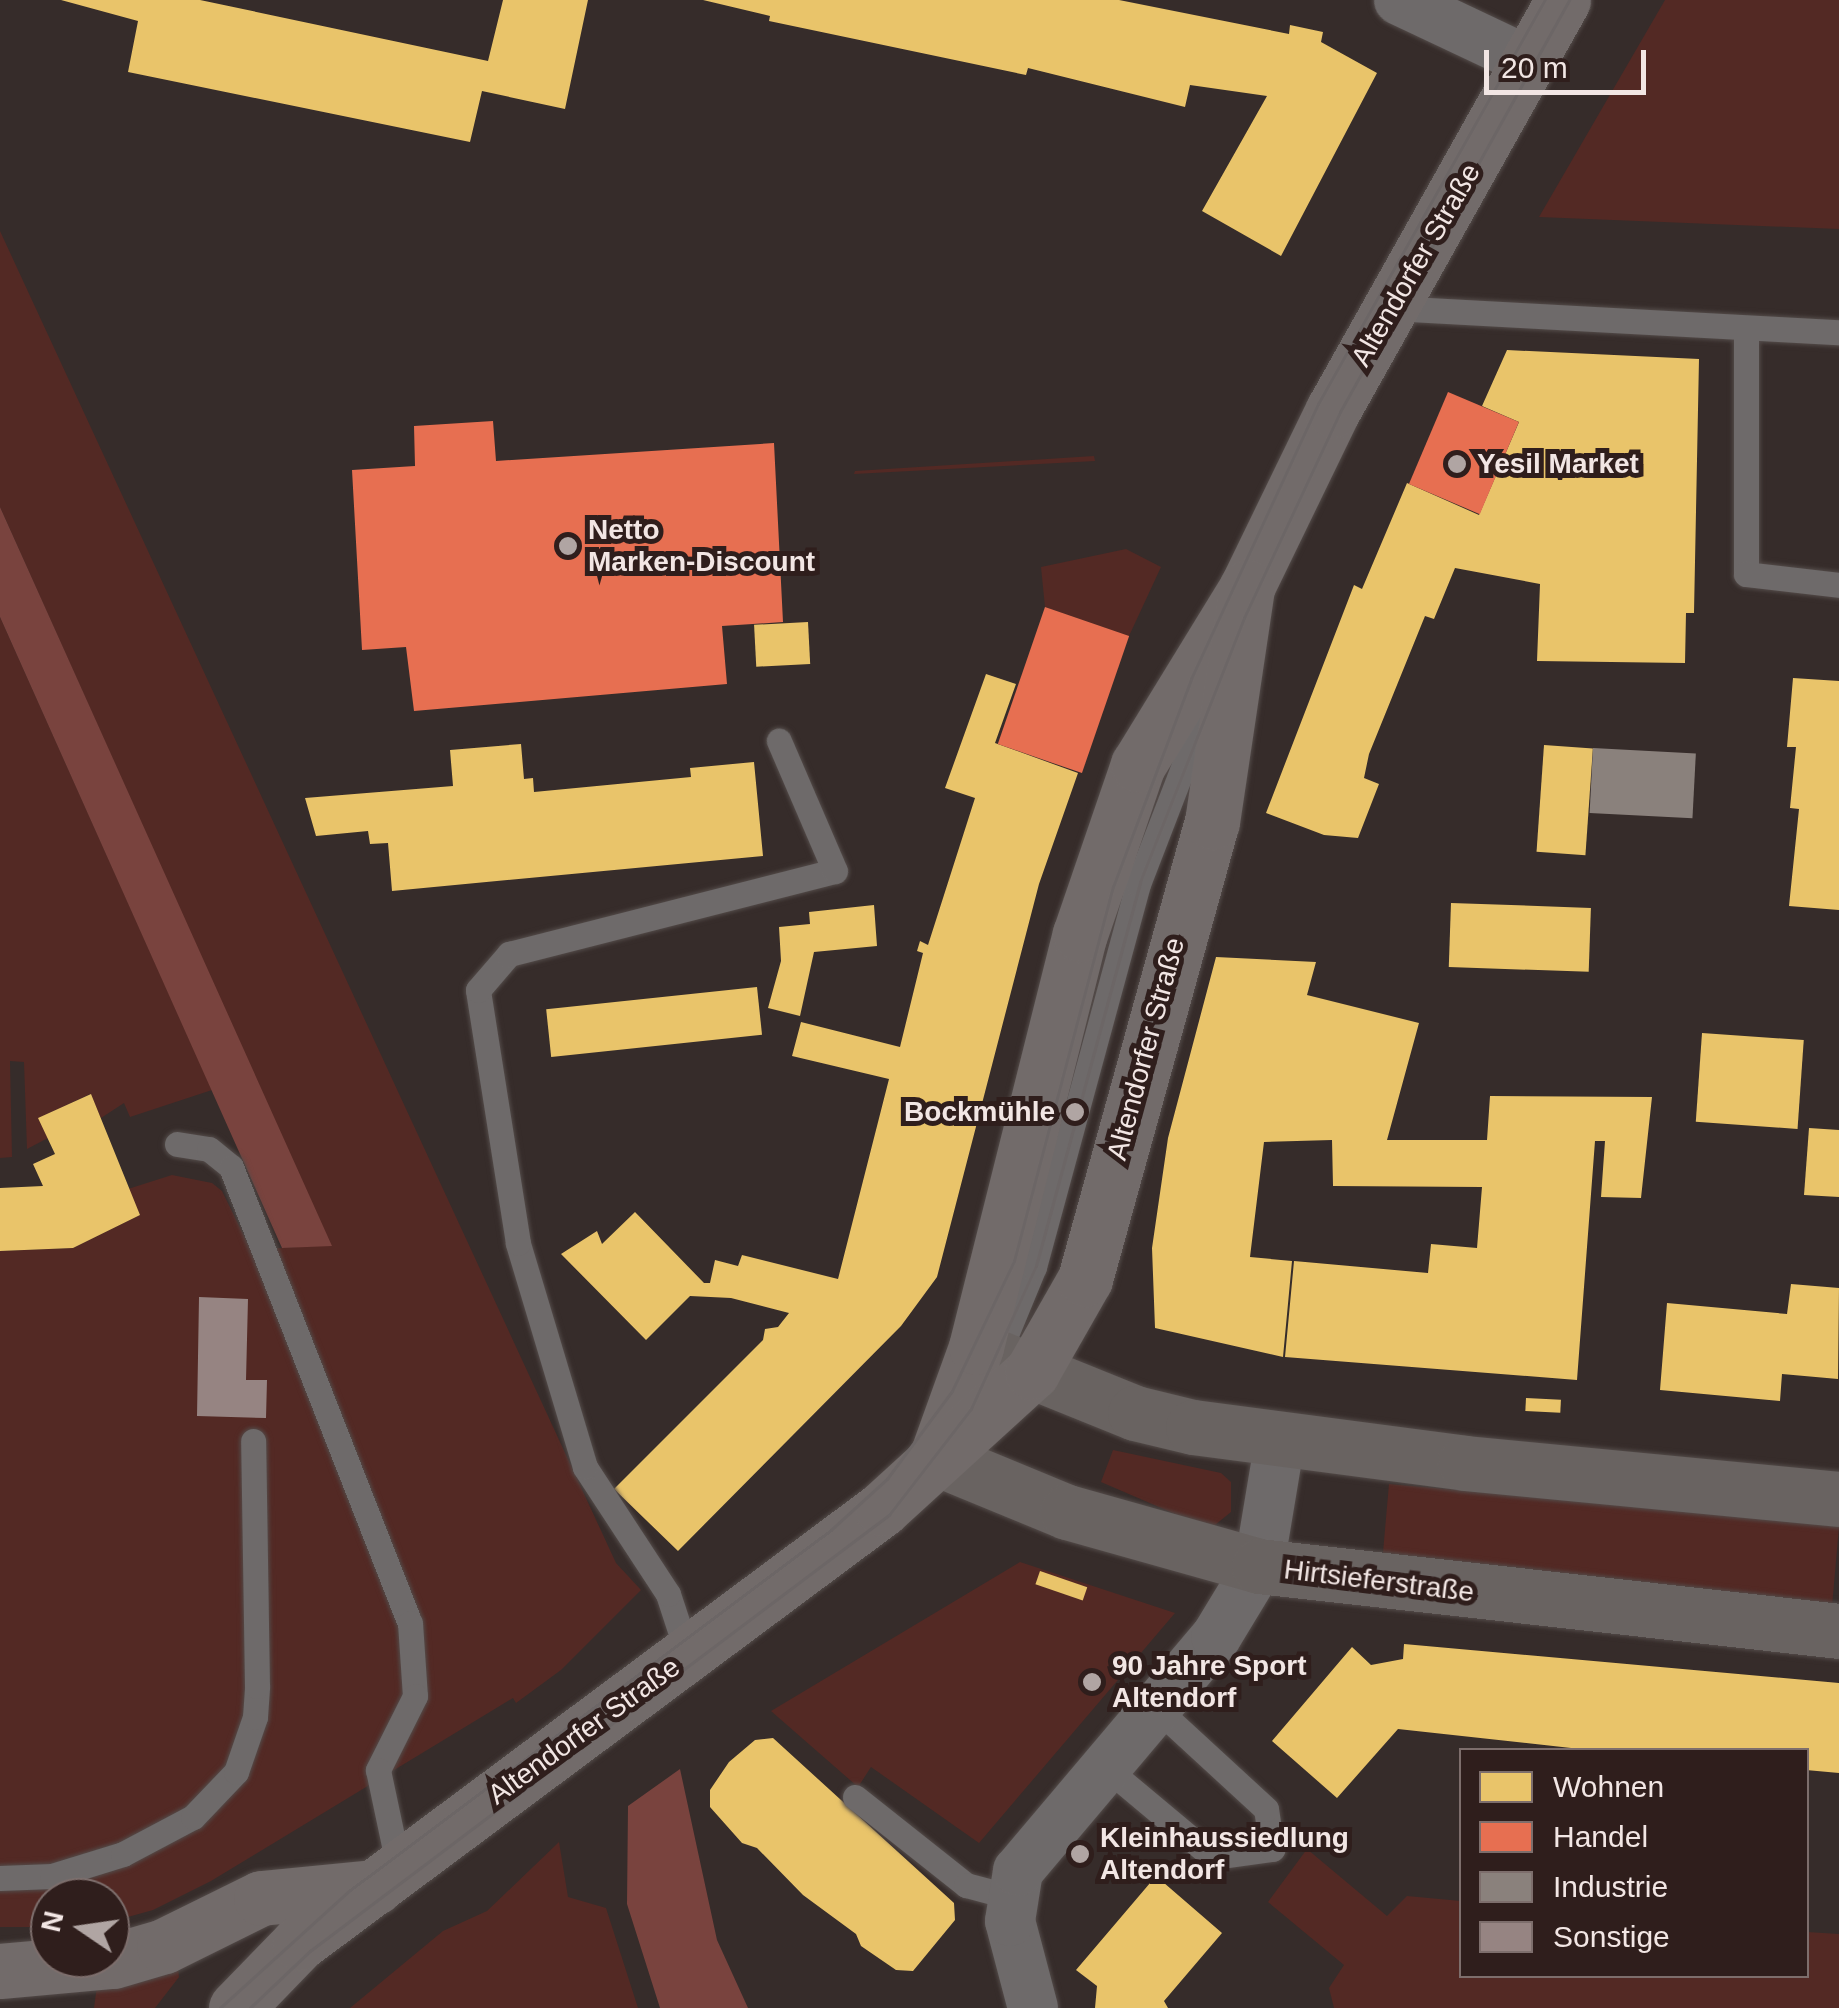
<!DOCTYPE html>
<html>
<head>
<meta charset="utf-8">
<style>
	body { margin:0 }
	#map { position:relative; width:1839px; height:2008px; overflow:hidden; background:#362c2a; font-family:Helvetica,sans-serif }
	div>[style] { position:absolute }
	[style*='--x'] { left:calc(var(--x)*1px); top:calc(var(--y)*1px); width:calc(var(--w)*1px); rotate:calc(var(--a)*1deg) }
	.green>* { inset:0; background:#532924; transform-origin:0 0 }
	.forest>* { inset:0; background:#79433e }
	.homes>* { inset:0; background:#e9c46a; transform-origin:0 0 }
	.shops>* { inset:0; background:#e76f51; transform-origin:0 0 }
	.industry>* { inset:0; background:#8a817c; transform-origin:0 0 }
	.building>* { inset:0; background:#968482 }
	.roads { filter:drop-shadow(0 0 2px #534b49) drop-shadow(0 0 2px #534b49) }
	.service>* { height:25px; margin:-12.5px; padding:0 12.5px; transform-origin:12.5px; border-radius:12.5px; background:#6e6a6a }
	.minor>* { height:50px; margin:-25px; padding:0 25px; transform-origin:25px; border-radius:25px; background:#6e6a6a }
	.secondary>* { height:55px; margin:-27.5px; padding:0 27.5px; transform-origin:27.5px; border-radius:27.5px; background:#696361 }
	.primary>* { height:55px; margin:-27.5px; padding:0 27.5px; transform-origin:27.5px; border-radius:27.5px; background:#726b6a }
	.tram>* { height:2.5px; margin:-1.25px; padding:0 1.25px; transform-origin:1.25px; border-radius:1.25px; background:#6c6666 }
	.dots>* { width:28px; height:28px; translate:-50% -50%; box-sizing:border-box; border:5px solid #2f1e1c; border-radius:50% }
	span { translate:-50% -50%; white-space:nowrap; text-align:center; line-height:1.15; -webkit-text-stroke:10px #2f1e1c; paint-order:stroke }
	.street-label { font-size:28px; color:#f2e6e4 }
	.poi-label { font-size:28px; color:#f2e6e4; font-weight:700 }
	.left { translate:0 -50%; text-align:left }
	.right { translate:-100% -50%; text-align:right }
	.legend { position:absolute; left:1459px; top:1748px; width:350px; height:230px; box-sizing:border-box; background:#2f1e1c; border:2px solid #7d6e6c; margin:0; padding:12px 18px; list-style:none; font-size:30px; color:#f2e6e4 }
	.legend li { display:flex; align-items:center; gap:20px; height:50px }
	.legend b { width:50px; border:2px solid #7d6e6c }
	.north { position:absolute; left:30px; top:1878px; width:100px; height:100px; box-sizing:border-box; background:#2f1e1c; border:2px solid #7d6e6c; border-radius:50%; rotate:283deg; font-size:28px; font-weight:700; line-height:40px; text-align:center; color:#f2e6e4 }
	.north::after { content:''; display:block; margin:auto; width:35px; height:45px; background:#b0a5a3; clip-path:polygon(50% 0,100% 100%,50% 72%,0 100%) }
	.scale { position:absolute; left:1484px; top:50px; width:162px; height:45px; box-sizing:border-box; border:5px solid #f2e6e4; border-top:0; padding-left:12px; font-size:30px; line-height:35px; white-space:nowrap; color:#f2e6e4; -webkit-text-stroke:8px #2f1e1c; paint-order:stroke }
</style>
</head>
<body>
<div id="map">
	<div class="green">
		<i style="clip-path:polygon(1665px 0,1839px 0,1839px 229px,1539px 217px)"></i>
		<i style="clip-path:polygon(0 231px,616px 1563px,641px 1590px,561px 1670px,516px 1703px,513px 1698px,211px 1881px,153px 1910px,110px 1922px,110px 1898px,50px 1898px,50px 1927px,0 1927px,0 1251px,73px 1248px,140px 1215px,128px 1189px,172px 1175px,212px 1183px,222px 1191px,251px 1250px,330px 1245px,0 507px)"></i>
		<i style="clip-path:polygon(1094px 456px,1095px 461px,854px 474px,855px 471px)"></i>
		<i style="clip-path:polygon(1126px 549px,1161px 567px,1129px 636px,1045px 607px,1041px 567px)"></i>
		<i style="clip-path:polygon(0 617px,212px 1090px,130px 1117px,124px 1103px,101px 1118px,90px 1094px,39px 1118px,48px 1138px,27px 1149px,24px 1062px,10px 1061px,12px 1157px,0 1158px)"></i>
		<i style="clip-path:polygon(1113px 1450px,1221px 1473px,1231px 1482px,1231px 1512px,1210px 1529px,1101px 1482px)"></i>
		<i style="left:1389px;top:1484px;width:452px;height:80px;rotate:5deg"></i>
		<i style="clip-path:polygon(1020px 1562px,1175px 1613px,979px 1843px,871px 1767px,858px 1787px,771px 1711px)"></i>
		<i style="clip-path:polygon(559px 1842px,568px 1897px,606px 1908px,638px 2008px,350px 2008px,443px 1931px,487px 1911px)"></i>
		<i style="clip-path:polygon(1307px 1849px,1387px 1916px,1407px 1896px,1461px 1901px,1462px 1976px,1806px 1976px,1807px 1932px,1839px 1934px,1839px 2008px,1334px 2008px,1329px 1988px,1344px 1965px,1268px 1902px)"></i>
		<i style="clip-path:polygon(178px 1967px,179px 1977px,155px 2008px,94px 2008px,97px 1986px)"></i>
	</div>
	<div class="forest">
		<i style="clip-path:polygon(0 507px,22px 556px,332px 1246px,282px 1248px,0 617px)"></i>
		<i style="clip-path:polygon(680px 1769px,717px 1940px,748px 2008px,660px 2008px,627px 1904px,628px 1806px)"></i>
	</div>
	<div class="homes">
		<i style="clip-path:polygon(61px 0,200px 0,488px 61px,503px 0,588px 0,565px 109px,482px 91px,470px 142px,128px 72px,138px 21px)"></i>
		<i style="clip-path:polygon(703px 0,1119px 0,1289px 34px,1290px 25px,1323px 32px,1321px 42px,1377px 73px,1281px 256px,1202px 211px,1267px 96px,1190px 85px,1185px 107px,1028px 68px,1026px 75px,769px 21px,770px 16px)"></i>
		<i style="clip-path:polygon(1507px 350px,1699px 359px,1694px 613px,1686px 613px,1685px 663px,1537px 661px,1540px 584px,1455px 568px,1434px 619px,1425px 616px,1369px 754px,1364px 778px,1379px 784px,1358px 838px,1324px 835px,1266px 813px,1354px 585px,1362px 589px,1407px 483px,1479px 515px,1519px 422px,1482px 406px)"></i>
		<i style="left:808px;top:622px;width:42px;height:54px;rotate:87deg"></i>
		<i style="clip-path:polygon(986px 674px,1016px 684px,995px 743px,1078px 773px,1039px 884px,937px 1277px,901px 1326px,678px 1551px,614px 1489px,763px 1340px,765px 1329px,778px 1327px,789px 1313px,731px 1298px,690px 1296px,646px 1340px,561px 1254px,597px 1231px,602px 1244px,635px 1212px,704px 1283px,710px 1283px,715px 1260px,738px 1266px,742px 1255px,838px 1279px,889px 1079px,792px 1056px,801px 1022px,900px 1047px,923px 953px,917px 951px,920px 941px,928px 945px,975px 798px,945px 788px)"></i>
		<i style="clip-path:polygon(1793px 678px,1839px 681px,1839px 910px,1789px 906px,1799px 809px,1790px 808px,1796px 747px,1787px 747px)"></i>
		<i style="clip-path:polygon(521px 744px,524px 779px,533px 778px,534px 792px,691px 777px,690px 768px,754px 762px,763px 856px,392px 891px,388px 843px,370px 844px,368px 831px,316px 836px,305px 798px,453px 786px,450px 750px)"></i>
		<i style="left:1544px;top:745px;width:49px;height:107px;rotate:4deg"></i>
		<i style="left:1451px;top:903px;width:140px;height:64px;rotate:2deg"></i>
		<i style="clip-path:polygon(874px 905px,877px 946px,814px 952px,800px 1016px,768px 1008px,781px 961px,779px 927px,810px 924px,809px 912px)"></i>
		<i style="clip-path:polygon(1216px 957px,1316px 962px,1307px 995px,1419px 1023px,1387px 1140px,1487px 1140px,1490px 1096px,1652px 1097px,1641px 1198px,1601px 1197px,1605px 1141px,1595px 1141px,1577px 1380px,1285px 1357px,1294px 1261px,1428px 1273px,1431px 1244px,1477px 1248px,1482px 1187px,1333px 1186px,1332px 1140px,1264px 1142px,1250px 1257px,1292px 1261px,1283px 1357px,1155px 1328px,1152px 1248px,1168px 1138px)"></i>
		<i style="left:757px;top:987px;width:48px;height:212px;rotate:84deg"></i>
		<i style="left:1702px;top:1033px;width:102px;height:89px;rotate:4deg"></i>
		<i style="clip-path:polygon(91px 1094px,140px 1215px,73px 1248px,0 1251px,0 1188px,43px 1186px,33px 1164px,55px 1154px,38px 1118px)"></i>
		<i style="clip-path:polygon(1809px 1128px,1839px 1130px,1839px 1197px,1804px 1195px)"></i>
		<i style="clip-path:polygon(1791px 1284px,1839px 1288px,1838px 1379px,1782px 1374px,1780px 1401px,1660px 1390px,1667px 1303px,1787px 1314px)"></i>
		<i style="left:1526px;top:1398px;width:35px;height:13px;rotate:3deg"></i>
		<i style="left:1040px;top:1571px;width:50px;height:14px;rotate:19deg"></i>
		<i style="clip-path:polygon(1404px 1644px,1839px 1683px,1839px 1773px,1806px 1770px,1806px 1750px,1589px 1750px,1398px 1729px,1337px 1798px,1272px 1741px,1352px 1647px,1371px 1665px,1403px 1659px)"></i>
		<i style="clip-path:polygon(773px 1738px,954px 1903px,955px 1920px,913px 1971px,896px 1970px,861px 1946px,856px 1934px,803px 1895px,757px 1848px,742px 1843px,710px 1807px,710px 1790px,729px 1762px,755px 1740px)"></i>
		<i style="clip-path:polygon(1156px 1876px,1222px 1933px,1164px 2001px,1168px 2008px,1095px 2008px,1097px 1986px,1076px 1970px)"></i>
	</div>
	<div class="shops">
		<i style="left:1448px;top:392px;width:77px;height:100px;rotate:23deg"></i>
		<i style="clip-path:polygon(493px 421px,496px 461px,774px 443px,783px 622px,722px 626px,727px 684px,414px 711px,406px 647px,362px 650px,352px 470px,415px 466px,414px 426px)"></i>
		<i style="left:1045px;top:607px;width:89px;height:145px;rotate:19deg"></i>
	</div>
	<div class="industry">
		<i style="left:1593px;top:748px;width:103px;height:65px;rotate:3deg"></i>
	</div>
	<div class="building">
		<i style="clip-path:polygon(199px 1297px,248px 1299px,246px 1380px,267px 1380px,266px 1418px,197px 1416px)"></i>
	</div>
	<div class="roads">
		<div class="service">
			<i style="--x:1390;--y:308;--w:450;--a:3.1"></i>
			<i style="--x:1746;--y:329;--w:245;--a:90"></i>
			<i style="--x:1746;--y:574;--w:94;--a:6.7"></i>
			<i style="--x:177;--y:1144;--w:32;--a:9"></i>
			<i style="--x:209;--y:1149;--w:28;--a:39"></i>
			<i style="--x:231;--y:1167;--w:490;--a:68.6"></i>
			<i style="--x:410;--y:1623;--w:73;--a:86.1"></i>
			<i style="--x:415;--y:1696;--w:83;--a:116.6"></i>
			<i style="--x:378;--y:1770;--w:101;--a:78"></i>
			<i style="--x:996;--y:1359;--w:100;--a:-67.6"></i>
			<i style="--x:1034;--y:1267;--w:397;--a:-74.8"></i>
			<i style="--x:1138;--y:884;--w:203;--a:-68.9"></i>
			<i style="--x:688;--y:1655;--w:64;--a:-108.2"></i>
			<i style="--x:668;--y:1594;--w:152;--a:-123.2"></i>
			<i style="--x:585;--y:1467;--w:234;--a:-106.7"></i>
			<i style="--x:518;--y:1243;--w:256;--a:-99"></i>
			<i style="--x:478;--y:990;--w:48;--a:-49.3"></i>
			<i style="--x:509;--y:954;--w:336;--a:-14.3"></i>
			<i style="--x:835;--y:871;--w:142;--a:-113.3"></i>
			<i style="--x:1104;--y:1766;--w:142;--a:39.9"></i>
			<i style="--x:1213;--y:1857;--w:60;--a:-7.7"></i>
			<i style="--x:1272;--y:1849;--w:40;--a:-98.5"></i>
			<i style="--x:1266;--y:1809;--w:151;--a:-137.4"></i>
			<i style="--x:855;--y:1797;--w:142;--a:38.4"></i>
			<i style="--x:966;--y:1885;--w:47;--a:14.9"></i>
			<i style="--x:0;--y:1878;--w:52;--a:-2.2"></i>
			<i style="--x:52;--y:1876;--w:74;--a:-17.2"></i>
			<i style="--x:123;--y:1854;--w:79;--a:-27.9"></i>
			<i style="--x:193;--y:1817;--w:62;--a:-46.3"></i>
			<i style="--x:236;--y:1772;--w:58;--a:-70.9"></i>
			<i style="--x:255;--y:1717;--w:31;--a:-86"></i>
			<i style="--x:257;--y:1686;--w:245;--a:-90.9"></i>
		</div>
		<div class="minor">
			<i style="--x:1399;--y:0;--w:147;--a:25.3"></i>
			<i style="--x:1033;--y:2008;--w:90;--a:-104.8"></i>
			<i style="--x:1010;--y:1921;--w:51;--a:-80.9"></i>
			<i style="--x:1018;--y:1871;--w:307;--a:-49.8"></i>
			<i style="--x:1216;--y:1637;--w:83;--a:-58.8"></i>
			<i style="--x:1259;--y:1566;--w:127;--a:-80.5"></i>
		</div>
		<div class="secondary">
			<i style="--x:989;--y:1354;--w:157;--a:22"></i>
			<i style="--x:1135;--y:1413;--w:60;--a:13.6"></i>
			<i style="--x:1193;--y:1427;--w:274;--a:7.5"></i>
			<i style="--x:1465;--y:1463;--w:376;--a:5.5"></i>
			<i style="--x:936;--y:1458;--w:142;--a:22.4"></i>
			<i style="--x:1067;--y:1512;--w:199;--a:15.7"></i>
			<i style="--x:1259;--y:1566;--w:584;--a:6.39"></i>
		</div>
		<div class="primary">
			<i style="--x:939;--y:1450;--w:109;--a:-70.2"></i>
			<i style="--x:976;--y:1347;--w:426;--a:-75.9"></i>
			<i style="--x:1080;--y:934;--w:179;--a:-71.1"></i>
			<i style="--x:1138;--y:765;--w:209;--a:-58.5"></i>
			<i style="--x:1247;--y:587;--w:197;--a:-64.1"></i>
			<i style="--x:1333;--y:410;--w:470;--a:-60.7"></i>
			<i style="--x:0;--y:1971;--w:113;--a:-5.1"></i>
			<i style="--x:113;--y:1961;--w:53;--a:-16.4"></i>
			<i style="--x:164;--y:1946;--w:108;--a:-26.3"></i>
			<i style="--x:261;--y:1898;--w:115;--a:-5.5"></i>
			<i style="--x:236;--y:2008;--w:91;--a:-45.9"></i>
			<i style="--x:299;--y:1943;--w:727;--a:-36.66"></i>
			<i style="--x:882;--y:1509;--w:203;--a:-42.4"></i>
			<i style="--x:1032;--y:1372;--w:107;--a:-60.3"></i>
			<i style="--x:1085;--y:1279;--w:474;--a:-74.5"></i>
			<i style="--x:1212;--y:822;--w:238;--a:-81.5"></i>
		</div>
	</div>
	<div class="tram">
		<i style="--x:220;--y:2008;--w:174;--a:-42.2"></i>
		<i style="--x:349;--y:1891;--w:602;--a:-36.83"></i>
		<i style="--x:831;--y:1530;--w:76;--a:-42.3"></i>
		<i style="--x:887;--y:1479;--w:109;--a:-53.5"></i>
		<i style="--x:952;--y:1391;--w:144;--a:-64.5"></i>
		<i style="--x:1014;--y:1261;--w:387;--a:-75.2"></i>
		<i style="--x:1113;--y:887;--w:222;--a:-69.4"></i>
		<i style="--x:1191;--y:679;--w:303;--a:-65.2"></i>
		<i style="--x:1318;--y:404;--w:463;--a:-60.7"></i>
		<i style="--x:250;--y:2008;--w:83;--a:-43.5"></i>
		<i style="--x:310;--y:1951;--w:725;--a:-36.98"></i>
		<i style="--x:889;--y:1515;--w:134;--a:-52.3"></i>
		<i style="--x:971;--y:1409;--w:157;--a:-65.6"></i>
		<i style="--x:1036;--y:1266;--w:398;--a:-74.8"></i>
		<i style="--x:1140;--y:882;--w:284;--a:-68.5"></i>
		<i style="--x:1244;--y:618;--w:227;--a:-65"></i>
		<i style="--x:1340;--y:412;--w:471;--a:-60.9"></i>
	</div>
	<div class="dots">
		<i style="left:1457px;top:464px;background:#b0a5a3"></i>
		<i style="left:568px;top:546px;background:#b0a5a3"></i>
		<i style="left:1075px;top:1112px;background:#b0a5a3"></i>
		<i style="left:1092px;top:1682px;background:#b0a5a3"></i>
		<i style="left:1080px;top:1854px;background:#b0a5a3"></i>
	</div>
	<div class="street-label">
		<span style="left:1416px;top:265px;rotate:-60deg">Altendorfer Straße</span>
		<span style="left:1146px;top:1049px;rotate:-75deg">Altendorfer Straße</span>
		<span style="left:1379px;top:1581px;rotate:7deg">Hirtsieferstraße</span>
		<span style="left:584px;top:1731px;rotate:-36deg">Altendorfer Straße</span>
	</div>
	<div class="poi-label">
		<span class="left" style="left:1477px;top:464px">Yesil Market</span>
		<span class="left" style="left:588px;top:546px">Netto<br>Marken-Discount</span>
		<span class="right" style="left:1055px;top:1112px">Bockmühle</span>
		<span class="left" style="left:1112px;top:1682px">90 Jahre Sport<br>Altendorf</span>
		<span class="left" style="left:1100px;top:1854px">Kleinhaussiedlung<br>Altendorf</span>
	</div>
	<ul class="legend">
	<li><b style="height:28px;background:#e9c46a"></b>Wohnen</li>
	<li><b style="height:28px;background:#e76f51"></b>Handel</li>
	<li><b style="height:28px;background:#8a817c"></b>Industrie</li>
	<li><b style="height:28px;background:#968482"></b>Sonstige</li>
	</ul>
	<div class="north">N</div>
	<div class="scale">20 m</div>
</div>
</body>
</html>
